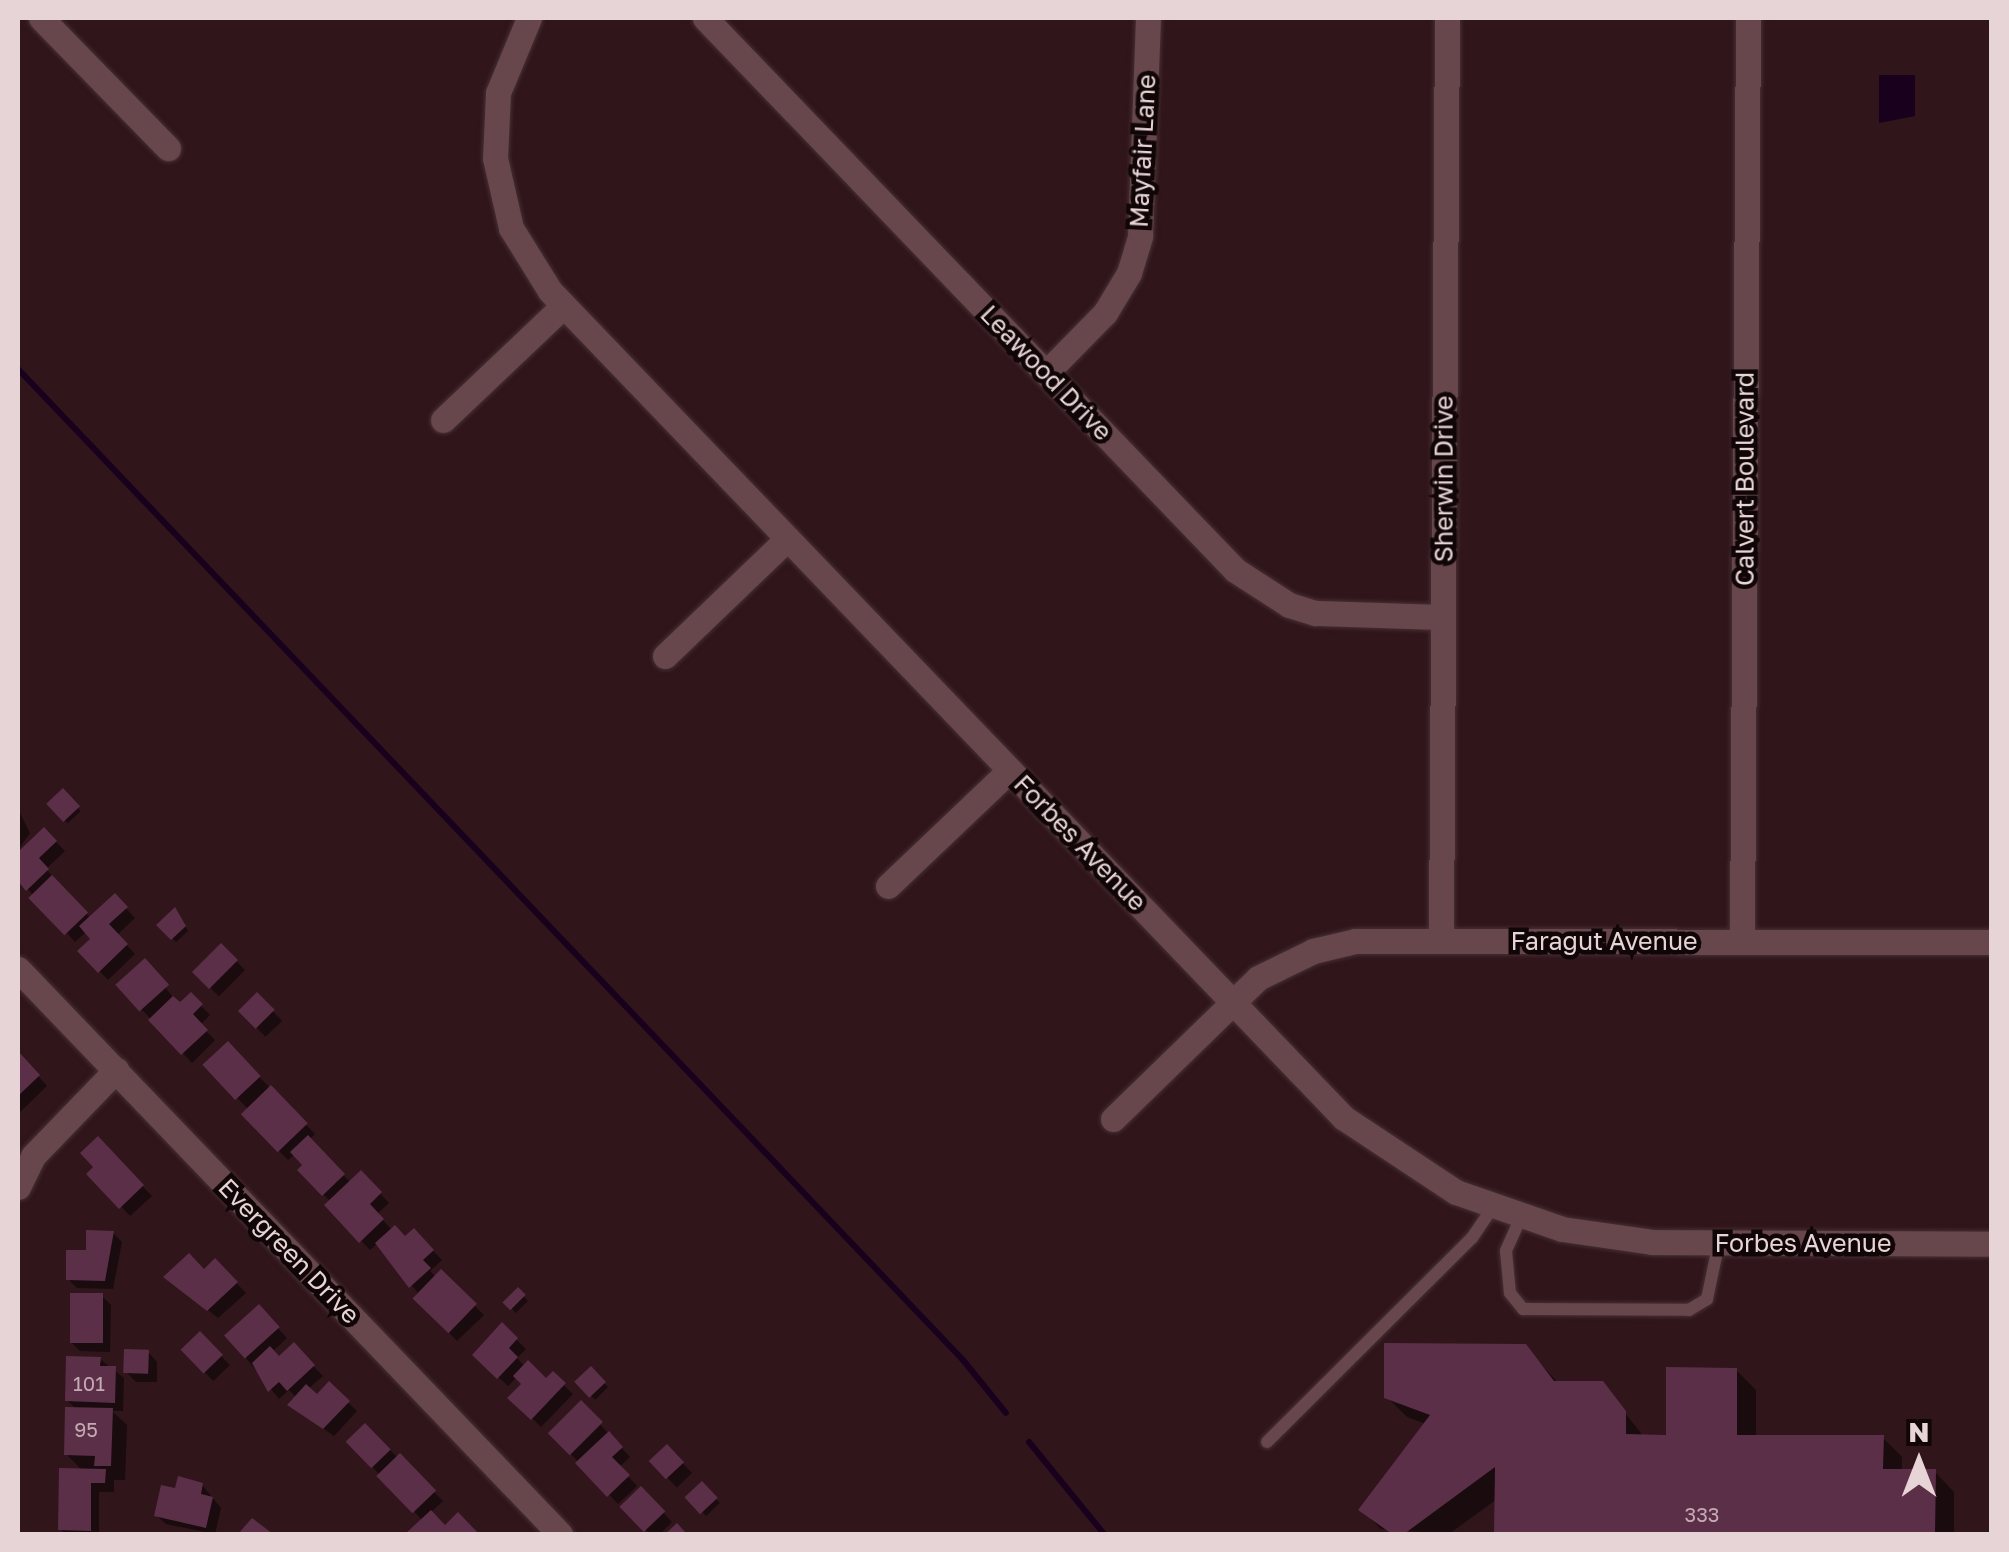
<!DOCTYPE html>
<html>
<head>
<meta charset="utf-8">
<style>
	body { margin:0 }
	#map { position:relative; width:2009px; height:1552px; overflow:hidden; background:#30151b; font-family:"Golos Text",sans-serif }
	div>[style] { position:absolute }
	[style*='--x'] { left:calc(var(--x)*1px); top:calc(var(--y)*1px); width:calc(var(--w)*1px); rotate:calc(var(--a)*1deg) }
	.water>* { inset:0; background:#19001c }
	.shadow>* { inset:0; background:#0007; transform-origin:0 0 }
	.stream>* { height:6px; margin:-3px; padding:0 3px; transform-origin:3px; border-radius:3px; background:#19001c }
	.building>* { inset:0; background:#5c2f48; transform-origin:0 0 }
	.roads { filter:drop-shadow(0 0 2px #453034) drop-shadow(0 0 2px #453034) }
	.service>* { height:12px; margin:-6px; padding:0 6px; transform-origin:6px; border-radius:6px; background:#67474c }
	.minor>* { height:25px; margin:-12.5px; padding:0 12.5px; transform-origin:12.5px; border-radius:12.5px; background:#67474c }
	span { translate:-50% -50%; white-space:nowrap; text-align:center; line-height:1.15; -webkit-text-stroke:9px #110607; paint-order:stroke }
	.number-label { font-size:20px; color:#c4abb2 }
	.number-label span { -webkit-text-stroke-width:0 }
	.street-label { font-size:25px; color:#e7d4d6 }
	.frame { position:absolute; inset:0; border:20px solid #e7d4d6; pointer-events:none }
	.north { position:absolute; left:1869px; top:1412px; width:100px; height:100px; -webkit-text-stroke:8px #110607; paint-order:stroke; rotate:0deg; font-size:28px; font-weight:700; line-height:40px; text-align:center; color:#e7d4d6 }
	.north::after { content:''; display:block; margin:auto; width:35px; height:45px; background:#e7d4d6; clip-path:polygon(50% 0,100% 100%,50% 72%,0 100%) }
</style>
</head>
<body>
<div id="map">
	<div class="water">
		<i style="clip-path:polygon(1879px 75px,1915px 75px,1915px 116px,1879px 123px)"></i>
	</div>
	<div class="shadow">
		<i style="left:63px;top:792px;width:26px;height:18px;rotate:47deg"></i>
		<i style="clip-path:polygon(18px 809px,30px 833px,18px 850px)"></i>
		<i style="clip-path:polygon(44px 830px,65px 851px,46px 869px,91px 919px,115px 897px,135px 918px,117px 935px,135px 954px,108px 980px,81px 951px,94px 939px,87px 931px,75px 942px,18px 878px,18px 855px)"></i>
		<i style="clip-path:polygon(178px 914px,188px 931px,176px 942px,160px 925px)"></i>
		<i style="left:221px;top:946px;width:34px;height:37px;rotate:45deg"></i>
		<i style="clip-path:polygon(145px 962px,180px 1006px,190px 995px,210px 1015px,200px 1025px,215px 1040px,192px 1063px,119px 985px)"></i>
		<i style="left:257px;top:995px;width:36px;height:23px;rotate:46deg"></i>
		<i style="clip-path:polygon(228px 1045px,315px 1134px,309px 1140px,351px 1183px,361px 1174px,389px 1203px,377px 1214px,392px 1230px,406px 1239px,414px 1231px,442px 1260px,430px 1271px,436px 1277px,441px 1272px,484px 1315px,457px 1341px,415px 1297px,418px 1293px,378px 1243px,370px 1250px,327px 1205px,331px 1202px,300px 1171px,306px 1165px,295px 1154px,288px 1160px,244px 1115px,249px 1110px,206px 1065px)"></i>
		<i style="clip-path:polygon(18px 1054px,47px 1086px,18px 1114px)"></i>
		<i style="clip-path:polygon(98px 1140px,152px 1196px,130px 1216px,90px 1174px,97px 1167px)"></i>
		<i style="clip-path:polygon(113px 1233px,122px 1242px,113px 1289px,77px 1288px,68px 1279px)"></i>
		<i style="clip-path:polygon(215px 1261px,246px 1293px,218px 1318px,167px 1277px,204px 1272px)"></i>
		<i style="left:518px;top:1291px;width:14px;height:17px;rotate:45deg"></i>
		<i style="clip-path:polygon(102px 1296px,111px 1305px,110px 1352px,80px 1351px,71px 1342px)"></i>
		<i style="clip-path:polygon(259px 1308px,287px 1338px,272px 1352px,279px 1359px,294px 1346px,323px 1376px,308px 1389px,317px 1397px,329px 1385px,357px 1411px,334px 1436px,290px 1405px,297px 1398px,289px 1390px,279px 1399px,228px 1336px)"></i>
		<i style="clip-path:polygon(502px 1326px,526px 1349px,517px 1358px,525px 1367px,547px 1382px,553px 1375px,573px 1394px,541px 1427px,511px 1398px,524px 1384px,517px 1377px,508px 1386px,475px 1355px)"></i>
		<i style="left:200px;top:1334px;width:43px;height:23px;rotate:46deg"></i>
		<i style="clip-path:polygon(1525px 1346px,1558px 1383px,1602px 1384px,1644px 1437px,1669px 1437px,1736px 1370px,1756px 1390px,1756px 1437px,1883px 1438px,1902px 1457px,1902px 1472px,1935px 1472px,1954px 1492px,1954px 1534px,1497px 1534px,1497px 1499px,1449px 1534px,1381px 1529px,1362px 1510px,1426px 1424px,1407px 1417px,1387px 1397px)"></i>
		<i style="clip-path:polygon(148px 1352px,157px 1362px,157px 1382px,136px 1382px,126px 1372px)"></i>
		<i style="clip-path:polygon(100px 1359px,124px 1378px,123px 1411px,112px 1411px,127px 1425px,125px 1480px,114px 1480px,114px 1492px,99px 1492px,99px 1534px,66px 1534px,60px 1529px,83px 1471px,66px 1454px,77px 1410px,67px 1400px)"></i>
		<i style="left:591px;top:1370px;width:24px;height:18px;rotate:45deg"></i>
		<i style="clip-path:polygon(581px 1404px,630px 1457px,619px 1467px,637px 1486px,618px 1504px,551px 1433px)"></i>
		<i style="clip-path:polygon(365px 1426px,443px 1501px,430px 1513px,445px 1528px,458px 1516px,476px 1534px,409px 1534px,423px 1521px,349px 1442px)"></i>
		<i style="left:667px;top:1447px;width:36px;height:21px;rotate:46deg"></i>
		<i style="clip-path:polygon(202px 1485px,221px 1508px,215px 1534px,166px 1524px,156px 1515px,177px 1491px)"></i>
		<i style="left:702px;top:1485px;width:25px;height:19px;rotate:45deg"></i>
		<i style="clip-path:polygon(641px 1489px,672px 1522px,660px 1534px,650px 1534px,623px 1507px)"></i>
	</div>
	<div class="stream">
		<i style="--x:18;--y:369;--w:1369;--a:46.36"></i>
		<i style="--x:963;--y:1360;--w:68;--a:50.9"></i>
		<i style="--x:1029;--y:1442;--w:119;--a:50.8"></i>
	</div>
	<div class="building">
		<i style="left:63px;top:788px;width:25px;height:23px;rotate:47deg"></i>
		<i style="clip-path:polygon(44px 827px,57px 841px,39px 858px,49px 869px,26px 891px,18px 881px,18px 852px)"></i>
		<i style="left:52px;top:875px;width:52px;height:33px;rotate:46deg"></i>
		<i style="clip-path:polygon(115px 893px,128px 907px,109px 924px,128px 944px,98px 973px,77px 951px,90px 939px,79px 926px)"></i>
		<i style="clip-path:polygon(175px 907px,186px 926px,171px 940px,156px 925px)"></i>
		<i style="left:221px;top:943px;width:24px;height:41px;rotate:45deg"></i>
		<i style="left:145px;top:958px;width:36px;height:40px;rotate:48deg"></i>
		<i style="clip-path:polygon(191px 992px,203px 1004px,193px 1014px,208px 1030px,181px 1055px,148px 1020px,173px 996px,180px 1002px)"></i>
		<i style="left:257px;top:992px;width:25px;height:27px;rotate:45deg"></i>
		<i style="left:228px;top:1041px;width:48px;height:35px;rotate:47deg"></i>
		<i style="clip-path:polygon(18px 1051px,40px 1075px,18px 1096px)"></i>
		<i style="left:271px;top:1085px;width:53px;height:42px;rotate:46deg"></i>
		<i style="clip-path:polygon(308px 1135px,345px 1174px,322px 1196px,297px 1170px,302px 1165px,290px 1152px)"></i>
		<i style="clip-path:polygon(98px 1136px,144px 1185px,119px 1209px,86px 1174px,93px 1167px,80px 1153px)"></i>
		<i style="clip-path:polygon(361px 1170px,382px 1192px,370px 1204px,384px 1219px,359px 1243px,324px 1205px)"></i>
		<i style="clip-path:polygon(395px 1225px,405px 1236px,414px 1228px,434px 1250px,423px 1260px,431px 1268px,409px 1288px,375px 1243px)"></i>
		<i style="clip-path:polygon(86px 1230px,114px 1231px,105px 1281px,66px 1280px,66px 1250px,86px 1250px)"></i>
		<i style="clip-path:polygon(189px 1253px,204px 1269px,215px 1258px,238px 1282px,207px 1311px,163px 1277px)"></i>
		<i style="left:441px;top:1269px;width:50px;height:41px;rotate:44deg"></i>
		<i style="left:518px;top:1287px;width:11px;height:22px;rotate:45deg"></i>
		<i style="left:70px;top:1293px;width:33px;height:50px"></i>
		<i style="left:259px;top:1304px;width:31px;height:47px;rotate:48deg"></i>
		<i style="clip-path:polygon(502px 1322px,518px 1338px,509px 1348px,518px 1357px,497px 1379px,472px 1355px)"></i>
		<i style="left:200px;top:1331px;width:33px;height:27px;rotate:46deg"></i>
		<i style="clip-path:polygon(294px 1342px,315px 1365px,287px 1391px,279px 1382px,268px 1392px,252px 1363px,270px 1346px,279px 1356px)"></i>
		<i style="clip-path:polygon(1384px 1343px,1526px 1344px,1554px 1381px,1603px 1381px,1626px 1411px,1626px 1434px,1666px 1435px,1666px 1367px,1737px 1368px,1737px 1435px,1884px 1435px,1883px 1469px,1936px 1469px,1935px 1534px,1494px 1534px,1495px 1467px,1404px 1534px,1392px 1534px,1358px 1510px,1430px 1415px,1384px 1398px)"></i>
		<i style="left:124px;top:1349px;width:25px;height:24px;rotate:2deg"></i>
		<i style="clip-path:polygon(66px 1356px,101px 1357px,100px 1366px,116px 1366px,115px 1403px,65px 1401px)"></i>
		<i style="clip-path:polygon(528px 1360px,546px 1378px,553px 1371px,566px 1383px,531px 1420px,507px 1398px,521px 1384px,513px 1376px)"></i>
		<i style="left:591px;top:1366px;width:22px;height:23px;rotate:47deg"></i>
		<i style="clip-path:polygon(329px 1381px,350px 1401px,323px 1429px,287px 1405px,306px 1384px,317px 1394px)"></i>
		<i style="left:581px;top:1400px;width:31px;height:47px;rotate:45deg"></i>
		<i style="clip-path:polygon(65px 1407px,113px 1408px,111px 1466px,94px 1466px,95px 1456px,64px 1455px)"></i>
		<i style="left:365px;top:1423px;width:37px;height:27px;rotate:46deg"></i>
		<i style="clip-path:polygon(609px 1431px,623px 1447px,612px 1457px,630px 1475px,607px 1497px,575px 1463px)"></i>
		<i style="left:667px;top:1444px;width:25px;height:25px;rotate:47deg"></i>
		<i style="left:400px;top:1453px;width:52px;height:33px;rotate:46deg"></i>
		<i style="clip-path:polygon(59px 1468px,106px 1469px,105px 1483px,91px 1483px,91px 1531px,58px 1530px)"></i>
		<i style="clip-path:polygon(178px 1476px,203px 1483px,201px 1494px,213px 1497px,206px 1528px,154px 1516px,161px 1485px,175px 1488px)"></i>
		<i style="left:702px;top:1481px;width:23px;height:24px;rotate:47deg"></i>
		<i style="left:641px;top:1486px;width:35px;height:30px;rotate:46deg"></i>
		<i style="clip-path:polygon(431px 1510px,445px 1525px,458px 1512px,479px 1534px,405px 1534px)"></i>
		<i style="clip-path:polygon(252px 1518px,273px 1534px,238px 1534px)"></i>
		<i style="clip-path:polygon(677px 1523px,687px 1534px,665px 1534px)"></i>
	</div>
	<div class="roads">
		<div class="service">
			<i style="--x:1521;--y:1217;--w:37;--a:114"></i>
			<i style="--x:1506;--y:1251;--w:42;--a:84.6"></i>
			<i style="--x:1510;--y:1293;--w:21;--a:51"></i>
			<i style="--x:1523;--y:1309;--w:166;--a:0.3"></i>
			<i style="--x:1689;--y:1310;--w:21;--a:-31"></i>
			<i style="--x:1707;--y:1299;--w:58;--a:-78.1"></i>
			<i style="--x:1267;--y:1442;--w:289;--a:-44.9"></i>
			<i style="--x:1472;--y:1238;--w:37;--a:-56"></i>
		</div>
		<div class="minor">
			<i style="--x:41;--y:18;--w:182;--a:45.7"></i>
			<i style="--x:529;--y:18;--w:81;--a:112.5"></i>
			<i style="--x:498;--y:93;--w:65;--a:92.6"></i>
			<i style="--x:495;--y:158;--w:72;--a:77.1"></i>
			<i style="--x:511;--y:228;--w:74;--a:58.2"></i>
			<i style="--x:550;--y:291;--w:1146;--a:46.17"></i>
			<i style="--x:1344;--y:1118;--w:134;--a:33.5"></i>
			<i style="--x:1456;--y:1192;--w:112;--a:19.2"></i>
			<i style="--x:1562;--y:1229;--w:91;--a:8.2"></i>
			<i style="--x:1652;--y:1242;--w:340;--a:0.3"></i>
			<i style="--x:705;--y:18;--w:765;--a:46.16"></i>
			<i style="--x:1235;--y:570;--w:64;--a:32.9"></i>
			<i style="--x:1289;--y:605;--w:28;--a:17"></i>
			<i style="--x:1316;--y:613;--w:127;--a:1.8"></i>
			<i style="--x:1046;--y:373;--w:84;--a:-45.5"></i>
			<i style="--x:1105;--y:313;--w:47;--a:-59"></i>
			<i style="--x:1129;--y:273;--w:39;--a:-73"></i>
			<i style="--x:1140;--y:236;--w:218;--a:-87.9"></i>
			<i style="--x:443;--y:420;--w:166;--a:-43.5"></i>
			<i style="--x:665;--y:656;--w:169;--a:-43.8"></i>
			<i style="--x:888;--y:886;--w:168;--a:-43.6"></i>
			<i style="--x:1441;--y:940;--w:922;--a:-89.63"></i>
			<i style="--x:1742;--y:941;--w:923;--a:-89.63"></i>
			<i style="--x:18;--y:969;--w:783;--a:46.19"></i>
			<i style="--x:1113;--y:1119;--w:202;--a:-44.2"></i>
			<i style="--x:1258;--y:978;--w:61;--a:-26.1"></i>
			<i style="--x:1313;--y:951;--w:43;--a:-13.4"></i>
			<i style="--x:1355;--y:941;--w:637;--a:0.09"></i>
			<i style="--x:18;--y:1187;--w:34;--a:-64"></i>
			<i style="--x:33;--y:1156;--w:120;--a:-46"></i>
		</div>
	</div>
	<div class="number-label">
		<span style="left:89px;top:1383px">101</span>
		<span style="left:86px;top:1429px">95</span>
		<span style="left:1702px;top:1514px">333</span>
	</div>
	<div class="street-label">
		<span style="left:1143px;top:151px;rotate:-87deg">Mayfair Lane</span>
		<span style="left:1046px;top:373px;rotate:46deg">Leawood Drive</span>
		<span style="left:1444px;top:479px;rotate:-90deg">Sherwin Drive</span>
		<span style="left:1745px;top:479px;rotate:-90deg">Calvert Boulevard</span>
		<span style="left:1080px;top:843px;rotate:46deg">Forbes Avenue</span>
		<span style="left:1604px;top:941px">Faragut Avenue</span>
		<span style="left:1803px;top:1243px">Forbes Avenue</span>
		<span style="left:289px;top:1251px;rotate:46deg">Evergreen Drive</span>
	</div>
	<div class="frame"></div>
	<div class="north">N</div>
</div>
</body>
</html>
